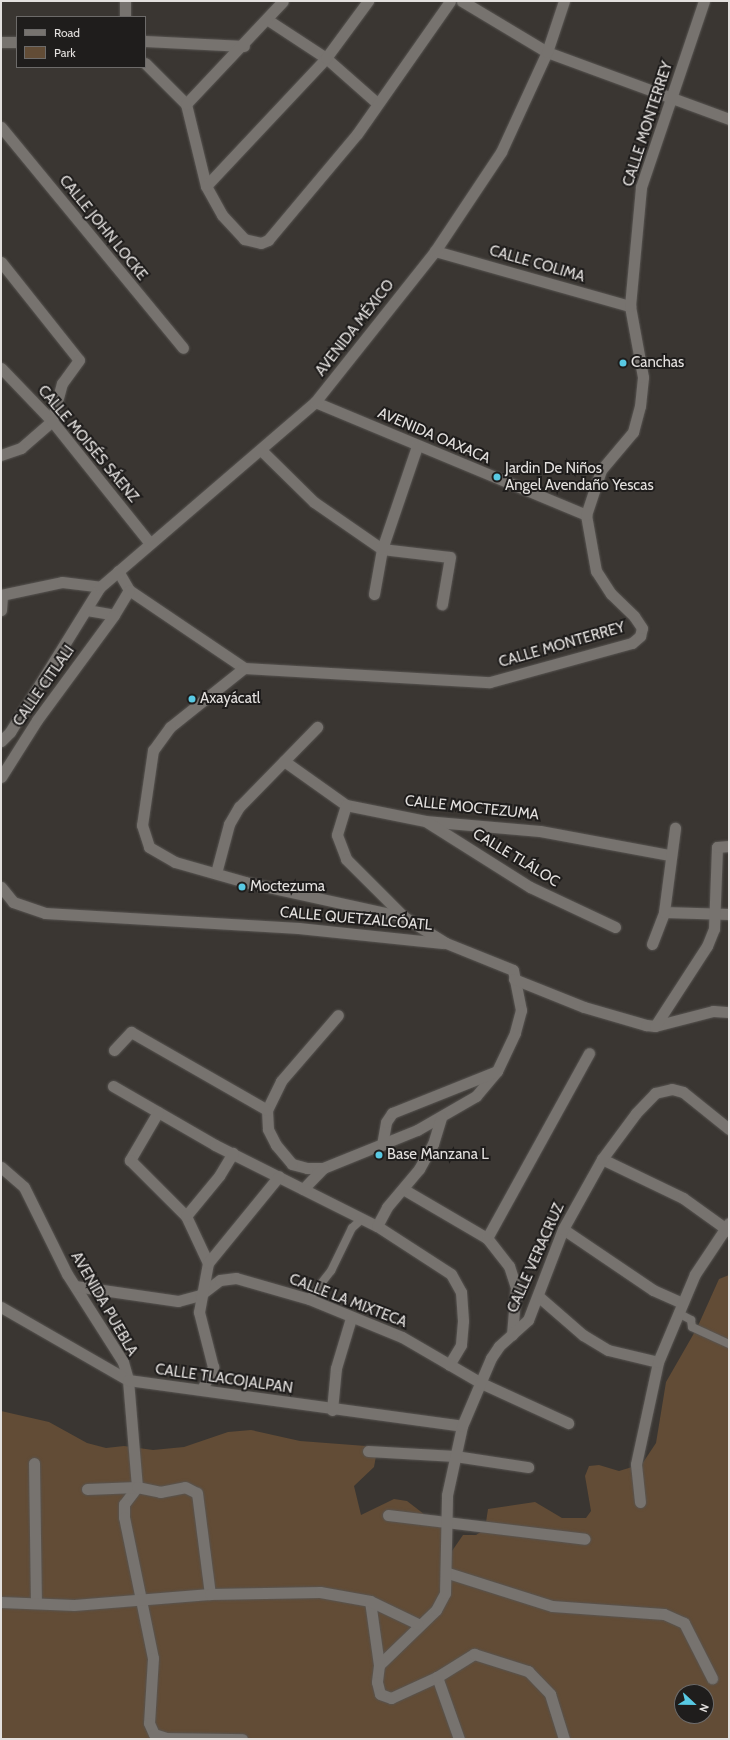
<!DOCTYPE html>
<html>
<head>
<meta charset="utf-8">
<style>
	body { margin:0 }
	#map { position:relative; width:730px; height:1740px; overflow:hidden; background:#3a3632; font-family:Cabin,sans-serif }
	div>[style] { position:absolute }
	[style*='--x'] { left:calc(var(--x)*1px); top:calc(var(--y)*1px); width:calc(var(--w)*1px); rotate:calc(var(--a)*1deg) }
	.green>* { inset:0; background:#624c36 }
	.roads { filter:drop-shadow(0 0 1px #575451) drop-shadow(0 0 1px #575451) }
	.pedestrian>* { height:8px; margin:-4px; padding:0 4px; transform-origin:4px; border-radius:4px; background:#77736f }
	.minor>* { height:11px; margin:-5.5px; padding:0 5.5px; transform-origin:5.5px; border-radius:5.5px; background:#77736f }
	.tertiary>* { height:11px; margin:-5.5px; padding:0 5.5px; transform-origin:5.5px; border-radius:5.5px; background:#77736f }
	.dots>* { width:11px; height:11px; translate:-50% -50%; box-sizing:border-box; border:2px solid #1f1d1c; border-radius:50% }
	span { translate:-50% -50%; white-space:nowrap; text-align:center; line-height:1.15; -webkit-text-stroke:4px #1f1d1c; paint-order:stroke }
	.street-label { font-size:15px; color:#e3e0de }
	.poi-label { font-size:15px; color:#e3e0de }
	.left { translate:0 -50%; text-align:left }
	.frame { position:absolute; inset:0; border:2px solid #e3e0de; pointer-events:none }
	.legend { position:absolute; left:16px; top:16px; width:130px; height:52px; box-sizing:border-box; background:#1f1d1c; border:1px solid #6d6b6a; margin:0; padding:5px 7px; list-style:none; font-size:12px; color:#e3e0de }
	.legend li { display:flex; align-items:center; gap:8px; height:20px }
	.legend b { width:20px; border:1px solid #6d6b6a }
	.north { position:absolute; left:674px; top:1684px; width:40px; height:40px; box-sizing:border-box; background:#1f1d1c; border:1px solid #6d6b6a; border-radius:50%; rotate:112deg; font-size:11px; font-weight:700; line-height:16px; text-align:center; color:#e3e0de }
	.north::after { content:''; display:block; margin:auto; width:14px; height:18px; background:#58c9e3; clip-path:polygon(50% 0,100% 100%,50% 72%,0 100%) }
</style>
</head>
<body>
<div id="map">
	<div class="green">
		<i style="clip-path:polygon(evenodd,729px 1275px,729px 1739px,1px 1739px,1px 1411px,49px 1422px,87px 1443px,106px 1448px,124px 1446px,153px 1450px,184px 1447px,228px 1432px,251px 1430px,300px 1441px,366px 1446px,376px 1456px,374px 1467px,354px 1486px,361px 1515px,394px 1499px,407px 1501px,442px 1528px,444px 1549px,452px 1551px,463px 1535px,476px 1535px,485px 1529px,488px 1509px,535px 1502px,562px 1518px,586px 1518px,591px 1511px,585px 1476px,589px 1466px,599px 1465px,619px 1471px,642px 1464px,656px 1443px,666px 1382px,697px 1328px,719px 1279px,729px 1275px,682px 1692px,706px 1692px,706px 1716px,682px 1716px,682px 1692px)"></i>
	</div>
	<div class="roads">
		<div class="pedestrian">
			<i style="--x:309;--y:1299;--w:36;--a:-52"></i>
			<i style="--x:331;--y:1271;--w:48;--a:-64"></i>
			<i style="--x:352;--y:1228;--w:13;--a:-42"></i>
			<i style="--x:678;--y:1313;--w:15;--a:28"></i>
			<i style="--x:691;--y:1320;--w:7;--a:82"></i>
			<i style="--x:692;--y:1327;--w:41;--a:24.7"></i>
		</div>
		<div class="minor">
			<i style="--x:462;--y:1;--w:99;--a:31"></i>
			<i style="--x:547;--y:52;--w:194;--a:20.2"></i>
			<i style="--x:125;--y:17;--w:16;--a:-90"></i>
			<i style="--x:268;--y:20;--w:69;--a:33.2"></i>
			<i style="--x:326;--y:58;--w:69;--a:41.5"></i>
			<i style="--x:145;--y:41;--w:99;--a:2.9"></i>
			<i style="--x:1;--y:42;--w:16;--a:0"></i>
			<i style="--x:145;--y:63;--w:58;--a:45"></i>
			<i style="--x:186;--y:104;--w:84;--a:76.3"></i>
			<i style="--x:206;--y:186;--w:33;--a:61"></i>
			<i style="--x:222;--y:215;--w:33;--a:47"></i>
			<i style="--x:244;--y:239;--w:17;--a:13"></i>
			<i style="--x:261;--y:243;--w:8;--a:-23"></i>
			<i style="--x:268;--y:240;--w:138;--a:-50"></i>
			<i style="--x:357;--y:134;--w:162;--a:-55"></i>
			<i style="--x:186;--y:104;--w:141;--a:-46.7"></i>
			<i style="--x:1;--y:127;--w:286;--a:50.5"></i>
			<i style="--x:206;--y:186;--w:175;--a:-46.8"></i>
			<i style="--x:326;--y:58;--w:71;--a:-53.6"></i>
			<i style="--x:435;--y:251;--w:203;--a:15.8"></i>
			<i style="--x:1;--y:262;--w:125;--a:51.5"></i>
			<i style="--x:79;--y:360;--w:29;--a:126"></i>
			<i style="--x:62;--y:383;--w:39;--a:105"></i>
			<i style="--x:52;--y:421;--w:41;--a:138.9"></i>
			<i style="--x:21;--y:448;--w:21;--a:161"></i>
			<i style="--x:1;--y:368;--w:74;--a:46.1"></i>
			<i style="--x:52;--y:421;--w:155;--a:51.3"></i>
			<i style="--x:315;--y:402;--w:294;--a:22.6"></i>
			<i style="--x:261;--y:450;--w:74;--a:44.5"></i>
			<i style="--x:314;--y:502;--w:83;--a:34.7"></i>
			<i style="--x:382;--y:549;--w:68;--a:6.7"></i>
			<i style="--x:450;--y:557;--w:48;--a:99.7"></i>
			<i style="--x:118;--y:571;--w:22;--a:60"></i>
			<i style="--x:129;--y:590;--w:139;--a:34.1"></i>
			<i style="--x:244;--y:668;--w:246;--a:3.3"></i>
			<i style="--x:490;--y:682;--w:147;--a:-15.4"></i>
			<i style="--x:632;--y:643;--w:11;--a:-41"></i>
			<i style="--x:640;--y:636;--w:8;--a:-76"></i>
			<i style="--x:642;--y:628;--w:14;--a:-124"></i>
			<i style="--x:634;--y:616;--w:32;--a:-136"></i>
			<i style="--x:611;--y:594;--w:27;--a:-123"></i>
			<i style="--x:596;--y:571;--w:57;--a:-100.1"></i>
			<i style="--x:586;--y:515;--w:47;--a:-71.6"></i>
			<i style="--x:601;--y:470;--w:50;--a:-49.9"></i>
			<i style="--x:633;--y:432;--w:27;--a:-75"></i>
			<i style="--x:640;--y:406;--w:29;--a:-84"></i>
			<i style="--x:643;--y:377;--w:72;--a:-100.4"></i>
			<i style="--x:630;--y:306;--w:120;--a:-84.7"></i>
			<i style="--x:641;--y:187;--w:196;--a:-71.3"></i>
			<i style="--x:374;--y:594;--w:46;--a:-79.9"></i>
			<i style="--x:382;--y:549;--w:109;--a:-71.2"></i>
			<i style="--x:1;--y:595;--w:62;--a:-12"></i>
			<i style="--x:62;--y:582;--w:38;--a:7"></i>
			<i style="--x:1;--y:610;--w:15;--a:-86"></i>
			<i style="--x:87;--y:610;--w:27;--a:10"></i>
			<i style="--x:114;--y:615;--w:29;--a:-59"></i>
			<i style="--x:244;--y:668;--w:95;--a:141.4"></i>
			<i style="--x:170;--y:727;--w:29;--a:126"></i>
			<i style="--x:153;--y:750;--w:76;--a:98.3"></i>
			<i style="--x:142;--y:825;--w:23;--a:72"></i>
			<i style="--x:149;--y:847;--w:30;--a:30"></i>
			<i style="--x:175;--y:862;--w:73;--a:15.9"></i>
			<i style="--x:245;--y:882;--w:163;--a:12.4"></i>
			<i style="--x:404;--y:917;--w:49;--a:31.8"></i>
			<i style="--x:446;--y:943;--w:72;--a:21.9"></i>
			<i style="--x:513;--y:970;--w:41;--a:78.7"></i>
			<i style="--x:521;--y:1010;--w:24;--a:105"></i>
			<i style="--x:515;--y:1033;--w:42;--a:115.3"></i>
			<i style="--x:497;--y:1071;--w:33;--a:130"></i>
			<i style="--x:476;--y:1096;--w:68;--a:150"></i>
			<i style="--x:417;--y:1130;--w:101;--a:158"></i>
			<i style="--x:323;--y:1168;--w:16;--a:180"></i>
			<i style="--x:307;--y:1168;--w:16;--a:-165"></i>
			<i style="--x:292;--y:1164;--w:25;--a:-130"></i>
			<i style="--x:276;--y:1145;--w:18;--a:-117"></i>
			<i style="--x:268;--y:1129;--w:19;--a:-93"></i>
			<i style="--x:267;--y:1110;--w:32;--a:-64"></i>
			<i style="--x:281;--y:1081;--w:87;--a:-49.2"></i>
			<i style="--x:284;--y:761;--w:76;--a:35.4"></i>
			<i style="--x:346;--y:805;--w:81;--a:11.4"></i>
			<i style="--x:425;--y:821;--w:115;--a:5"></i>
			<i style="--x:540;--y:831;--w:132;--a:10.5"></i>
			<i style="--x:1;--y:777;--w:67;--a:-57.7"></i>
			<i style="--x:37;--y:720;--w:130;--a:-53.7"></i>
			<i style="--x:346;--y:805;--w:31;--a:107"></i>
			<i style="--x:337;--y:835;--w:26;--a:69"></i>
			<i style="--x:346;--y:859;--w:82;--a:45"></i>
			<i style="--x:427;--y:822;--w:122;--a:32.3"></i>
			<i style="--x:530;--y:887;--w:94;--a:25.2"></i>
			<i style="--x:216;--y:873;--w:51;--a:-75.1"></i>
			<i style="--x:229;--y:824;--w:20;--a:-60"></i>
			<i style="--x:239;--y:807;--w:112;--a:-45.7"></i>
			<i style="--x:1;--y:887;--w:19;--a:51"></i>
			<i style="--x:13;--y:902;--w:34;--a:19"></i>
			<i style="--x:45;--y:913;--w:254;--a:3.4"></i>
			<i style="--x:299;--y:928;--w:144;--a:6"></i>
			<i style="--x:664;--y:912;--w:65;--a:1.8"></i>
			<i style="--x:652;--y:944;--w:34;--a:-69"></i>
			<i style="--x:664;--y:912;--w:85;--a:-82.5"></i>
			<i style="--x:514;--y:979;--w:75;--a:21.8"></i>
			<i style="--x:584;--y:1007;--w:65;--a:16.2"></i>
			<i style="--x:646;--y:1025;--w:9;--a:6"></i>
			<i style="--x:655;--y:1026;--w:60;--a:-14.5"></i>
			<i style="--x:713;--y:1011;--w:16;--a:4"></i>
			<i style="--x:655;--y:1026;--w:95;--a:-57"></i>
			<i style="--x:707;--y:946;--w:18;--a:-68"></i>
			<i style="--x:714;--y:929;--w:82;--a:-87.9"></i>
			<i style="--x:717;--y:847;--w:12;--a:-5"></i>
			<i style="--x:114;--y:1050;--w:25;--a:-47"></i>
			<i style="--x:131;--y:1032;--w:157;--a:29.8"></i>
			<i style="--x:113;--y:1086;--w:118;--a:30"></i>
			<i style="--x:215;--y:1145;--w:181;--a:26.6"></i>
			<i style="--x:377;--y:1226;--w:88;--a:33"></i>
			<i style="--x:451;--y:1274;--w:21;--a:61"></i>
			<i style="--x:461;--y:1292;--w:29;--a:86"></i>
			<i style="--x:463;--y:1321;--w:24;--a:95"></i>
			<i style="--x:461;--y:1345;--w:23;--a:121"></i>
			<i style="--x:158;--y:1112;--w:56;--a:120.3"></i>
			<i style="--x:130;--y:1160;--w:79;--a:45"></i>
			<i style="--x:186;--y:1216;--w:52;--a:64.9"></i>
			<i style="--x:382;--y:1145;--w:23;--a:-80"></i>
			<i style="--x:386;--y:1122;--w:11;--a:-56"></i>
			<i style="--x:392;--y:1113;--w:113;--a:-21.8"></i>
			<i style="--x:602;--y:1159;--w:90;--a:25.7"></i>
			<i style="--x:683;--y:1198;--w:57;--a:35.7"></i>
			<i style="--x:1;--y:1167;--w:30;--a:41"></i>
			<i style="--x:24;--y:1187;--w:97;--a:63.7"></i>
			<i style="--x:67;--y:1274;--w:104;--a:57.5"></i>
			<i style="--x:123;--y:1362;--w:19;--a:74"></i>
			<i style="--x:128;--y:1380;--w:107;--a:85.2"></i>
			<i style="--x:137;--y:1487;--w:21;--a:127"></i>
			<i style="--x:124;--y:1504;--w:13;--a:90"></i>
			<i style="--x:124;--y:1517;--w:144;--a:78.4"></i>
			<i style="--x:153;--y:1658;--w:65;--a:93.5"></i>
			<i style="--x:149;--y:1723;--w:12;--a:66"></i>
			<i style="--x:154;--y:1734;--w:13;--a:18"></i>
			<i style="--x:166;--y:1738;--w:76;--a:0.8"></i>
			<i style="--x:303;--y:1189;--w:29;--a:-46"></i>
			<i style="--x:403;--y:1189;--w:97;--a:30.3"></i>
			<i style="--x:487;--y:1238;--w:36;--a:52"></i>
			<i style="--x:509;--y:1266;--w:22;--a:72"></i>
			<i style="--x:516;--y:1287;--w:48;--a:94.8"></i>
			<i style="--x:186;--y:1216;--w:52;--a:-50.5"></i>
			<i style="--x:219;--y:1176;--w:27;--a:-59"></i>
			<i style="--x:377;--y:1226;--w:21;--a:-62"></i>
			<i style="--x:387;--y:1207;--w:50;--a:-49.9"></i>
			<i style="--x:419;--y:1169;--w:29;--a:-61"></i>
			<i style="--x:433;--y:1144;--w:28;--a:-73"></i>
			<i style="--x:563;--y:1229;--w:109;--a:34.1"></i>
			<i style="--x:653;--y:1290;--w:32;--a:24"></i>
			<i style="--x:487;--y:1238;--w:211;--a:-61.1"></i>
			<i style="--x:75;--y:1286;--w:104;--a:8.3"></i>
			<i style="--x:178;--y:1301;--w:23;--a:-15"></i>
			<i style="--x:200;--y:1295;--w:25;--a:-37"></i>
			<i style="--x:220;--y:1280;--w:16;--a:-7"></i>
			<i style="--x:236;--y:1278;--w:76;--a:16"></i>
			<i style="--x:309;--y:1299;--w:100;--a:22.2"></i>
			<i style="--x:402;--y:1337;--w:91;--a:30.2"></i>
			<i style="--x:481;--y:1383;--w:96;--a:24.7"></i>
			<i style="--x:538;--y:1296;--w:60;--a:40.9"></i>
			<i style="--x:583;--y:1335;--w:29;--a:31"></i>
			<i style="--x:608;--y:1350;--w:51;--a:13.5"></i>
			<i style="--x:1;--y:1307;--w:146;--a:29.9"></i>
			<i style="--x:128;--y:1380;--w:337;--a:7.8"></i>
			<i style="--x:202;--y:1389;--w:25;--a:-63"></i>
			<i style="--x:213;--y:1367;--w:57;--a:-104.3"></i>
			<i style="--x:199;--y:1312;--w:50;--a:-79.6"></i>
			<i style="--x:208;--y:1263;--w:112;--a:-50.8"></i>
			<i style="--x:332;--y:1410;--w:42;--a:-84.6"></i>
			<i style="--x:336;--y:1368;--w:52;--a:-73.3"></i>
			<i style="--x:368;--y:1451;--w:87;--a:3.3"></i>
			<i style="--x:455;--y:1456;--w:74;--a:8.6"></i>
			<i style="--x:34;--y:1463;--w:140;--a:89.2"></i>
			<i style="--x:87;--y:1489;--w:50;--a:-2.3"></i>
			<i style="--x:137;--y:1487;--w:24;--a:12"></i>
			<i style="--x:160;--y:1492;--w:25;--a:-11"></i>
			<i style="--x:185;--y:1487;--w:13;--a:27"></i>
			<i style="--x:197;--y:1493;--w:102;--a:82.7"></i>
			<i style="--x:640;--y:1502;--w:38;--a:-96"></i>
			<i style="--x:636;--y:1464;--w:104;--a:-77.8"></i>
			<i style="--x:658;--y:1362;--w:95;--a:-67.2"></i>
			<i style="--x:695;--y:1274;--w:61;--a:-56.3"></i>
			<i style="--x:388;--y:1515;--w:198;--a:6.9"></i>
			<i style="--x:448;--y:1573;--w:109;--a:17.6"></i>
			<i style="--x:552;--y:1606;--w:112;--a:4.1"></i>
			<i style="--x:664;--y:1614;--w:22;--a:24"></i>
			<i style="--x:684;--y:1623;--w:62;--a:63"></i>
			<i style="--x:370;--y:1601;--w:65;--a:82"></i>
			<i style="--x:379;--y:1665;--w:79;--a:-44"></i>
			<i style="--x:436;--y:1610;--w:19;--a:-62"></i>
			<i style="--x:445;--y:1593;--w:98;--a:-88.8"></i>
			<i style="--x:447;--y:1495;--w:71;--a:-77.7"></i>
			<i style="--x:462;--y:1426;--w:74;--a:-66.9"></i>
			<i style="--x:491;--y:1358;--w:14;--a:-56"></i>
			<i style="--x:499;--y:1346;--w:39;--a:-42"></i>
			<i style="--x:528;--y:1320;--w:97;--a:-69"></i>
			<i style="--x:563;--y:1229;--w:80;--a:-60.9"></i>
			<i style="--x:602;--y:1159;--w:57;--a:-53.5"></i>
			<i style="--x:636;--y:1113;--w:28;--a:-46"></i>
			<i style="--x:655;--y:1093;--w:17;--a:-13"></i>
			<i style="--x:672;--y:1089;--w:11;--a:15"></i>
			<i style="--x:683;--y:1092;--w:59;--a:38.8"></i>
			<i style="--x:1;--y:1602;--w:73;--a:2.4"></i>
			<i style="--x:74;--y:1605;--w:136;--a:-4.6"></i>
			<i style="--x:210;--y:1594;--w:110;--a:-1"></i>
			<i style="--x:320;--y:1592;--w:51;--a:10.2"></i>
			<i style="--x:370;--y:1601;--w:53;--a:25.6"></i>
			<i style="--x:379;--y:1665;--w:17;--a:97"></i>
			<i style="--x:377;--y:1682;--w:12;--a:76"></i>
			<i style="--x:380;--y:1694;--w:12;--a:20"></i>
			<i style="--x:391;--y:1698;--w:51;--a:-24.5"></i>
			<i style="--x:459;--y:1739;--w:66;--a:-109.5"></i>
			<i style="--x:437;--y:1677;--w:44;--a:-31.9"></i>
			<i style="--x:474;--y:1654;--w:57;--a:17.5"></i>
			<i style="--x:528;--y:1671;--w:32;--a:46"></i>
			<i style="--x:550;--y:1694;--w:47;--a:72.7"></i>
		</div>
		<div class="tertiary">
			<i style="--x:1;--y:741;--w:13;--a:-45"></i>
			<i style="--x:10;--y:732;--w:171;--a:-58.2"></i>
			<i style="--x:100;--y:587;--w:284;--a:-40.7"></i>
			<i style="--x:315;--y:402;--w:193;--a:-51.5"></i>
			<i style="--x:435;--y:251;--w:119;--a:-56.3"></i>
			<i style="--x:501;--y:152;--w:110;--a:-65.3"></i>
			<i style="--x:547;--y:52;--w:54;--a:-71.6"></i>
		</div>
	</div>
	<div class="dots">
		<i style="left:623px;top:363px;background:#58c9e3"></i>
		<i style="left:497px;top:477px;background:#58c9e3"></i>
		<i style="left:192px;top:699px;background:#58c9e3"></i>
		<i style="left:242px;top:887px;background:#58c9e3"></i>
		<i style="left:379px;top:1155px;background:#58c9e3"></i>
	</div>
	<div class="street-label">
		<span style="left:648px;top:124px;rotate:-72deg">CALLE MONTERREY</span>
		<span style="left:103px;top:228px;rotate:51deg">CALLE JOHN LOCKE</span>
		<span style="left:537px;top:264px;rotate:16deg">CALLE COLIMA</span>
		<span style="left:355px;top:328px;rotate:-52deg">AVENIDA MÉXICO</span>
		<span style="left:434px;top:436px;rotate:23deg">AVENIDA OAXACA</span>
		<span style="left:88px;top:444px;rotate:50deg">CALLE MOISÉS SÁENZ</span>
		<span style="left:562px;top:645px;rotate:-16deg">CALLE MONTERREY</span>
		<span style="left:44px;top:686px;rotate:-55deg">CALLE CITLALI</span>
		<span style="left:472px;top:808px;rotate:6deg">CALLE MOCTEZUMA</span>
		<span style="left:516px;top:858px;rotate:31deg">CALLE TLÁLOC</span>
		<span style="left:356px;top:919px;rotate:5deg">CALLE QUETZALCÓATL</span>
		<span style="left:536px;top:1258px;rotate:-66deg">CALLE VERACRUZ</span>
		<span style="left:348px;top:1301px;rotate:21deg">CALLE LA MIXTECA</span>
		<span style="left:104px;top:1304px;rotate:60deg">AVENIDA PUEBLA</span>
		<span style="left:224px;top:1379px;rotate:8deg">CALLE TLACOJALPAN</span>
	</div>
	<div class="poi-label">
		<span class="left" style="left:631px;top:363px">Canchas</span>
		<span class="left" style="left:505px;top:477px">Jardin De Niños<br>Angel Avendaño Yescas</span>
		<span class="left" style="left:200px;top:699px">Axayácatl</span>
		<span class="left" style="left:250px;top:887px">Moctezuma</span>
		<span class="left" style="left:387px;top:1155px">Base Manzana L</span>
	</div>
	<div class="frame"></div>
	<ul class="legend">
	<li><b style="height:5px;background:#77736f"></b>Road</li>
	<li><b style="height:11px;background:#624c36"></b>Park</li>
	</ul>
	<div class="north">N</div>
</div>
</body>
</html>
